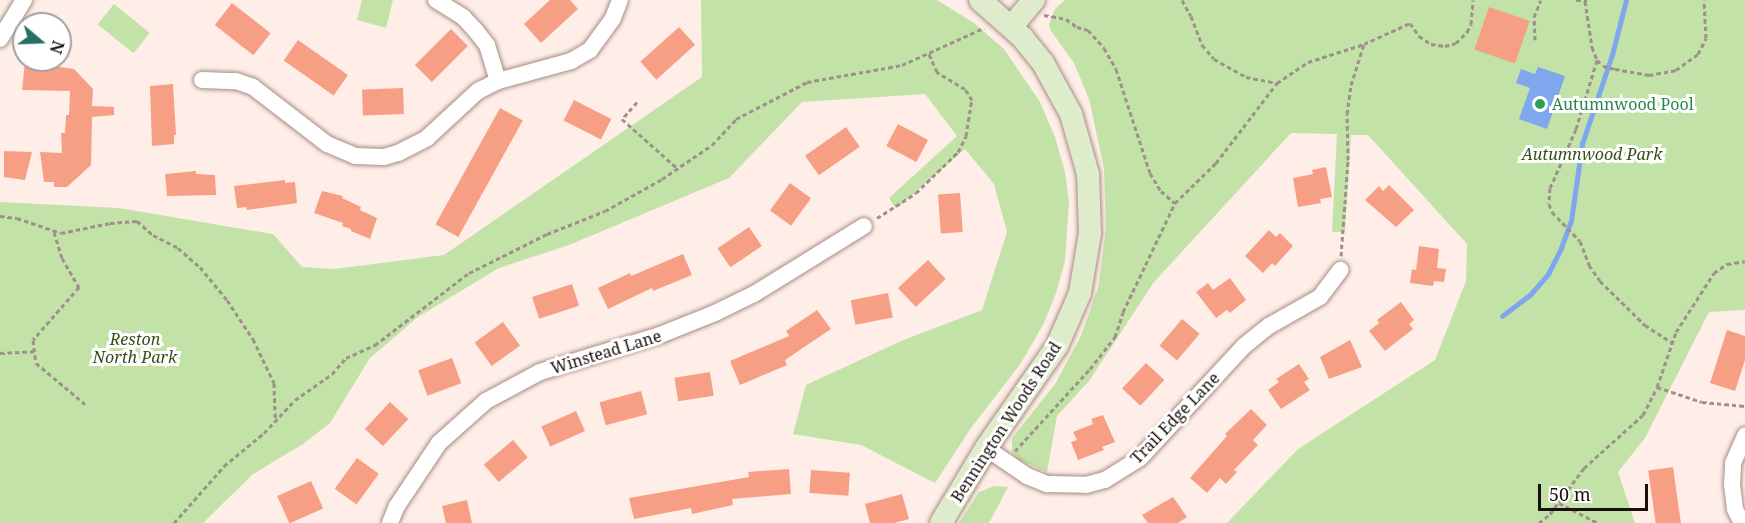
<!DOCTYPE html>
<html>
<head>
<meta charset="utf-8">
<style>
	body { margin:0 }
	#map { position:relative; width:1745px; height:523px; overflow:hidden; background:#ffeee8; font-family:"Noto Serif",serif }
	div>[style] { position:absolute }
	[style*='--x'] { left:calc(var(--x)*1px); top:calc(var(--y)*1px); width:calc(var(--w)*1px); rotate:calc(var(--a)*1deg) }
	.green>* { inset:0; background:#c3e2a7; transform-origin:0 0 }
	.water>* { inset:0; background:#7fa7ed }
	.stream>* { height:4.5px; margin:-2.25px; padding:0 2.25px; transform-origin:2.25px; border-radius:2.25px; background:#7fa7ed }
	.building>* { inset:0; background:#f69f85; transform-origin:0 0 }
	.path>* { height:3px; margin-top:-1.5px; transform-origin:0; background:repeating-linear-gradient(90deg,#9e918c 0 4.5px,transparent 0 7.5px) }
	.roads { filter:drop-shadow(0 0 2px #a68d83) drop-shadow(0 0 2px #a68d83) }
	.street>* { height:16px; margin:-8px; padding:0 8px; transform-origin:8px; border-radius:8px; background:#fff }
	.secondary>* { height:22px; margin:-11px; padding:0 11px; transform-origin:11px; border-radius:11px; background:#deeccb }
	.dots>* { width:16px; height:16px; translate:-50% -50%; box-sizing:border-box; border:3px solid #fff; border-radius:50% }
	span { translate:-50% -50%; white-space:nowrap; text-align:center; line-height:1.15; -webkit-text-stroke:6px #fff; paint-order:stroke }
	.leisure-label { font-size:16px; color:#27864d }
	.left { translate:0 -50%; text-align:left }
	.park-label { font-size:16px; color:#364f19; font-style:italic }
	.street-label { font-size:16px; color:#18100c }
	.north { position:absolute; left:12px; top:12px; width:60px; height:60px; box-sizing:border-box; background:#fff; border:2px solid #a39f9e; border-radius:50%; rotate:109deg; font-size:16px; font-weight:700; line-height:24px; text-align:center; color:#18100c }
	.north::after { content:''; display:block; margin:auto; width:21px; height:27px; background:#286f63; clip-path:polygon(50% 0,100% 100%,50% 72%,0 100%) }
	.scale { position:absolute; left:1538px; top:484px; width:110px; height:27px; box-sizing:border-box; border:3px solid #18100c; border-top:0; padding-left:8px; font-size:18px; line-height:21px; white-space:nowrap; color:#18100c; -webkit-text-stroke:4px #fff; paint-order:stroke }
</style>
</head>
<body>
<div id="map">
	<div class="green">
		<i style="clip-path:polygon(362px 0,393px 0,386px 28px,357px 20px)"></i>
		<i style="clip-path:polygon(701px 0,937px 0,974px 23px,1004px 49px,1040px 102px,1055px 137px,1065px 172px,1069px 202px,1065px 261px,1056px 293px,1044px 323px,1021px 363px,971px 428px,935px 483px,861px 445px,793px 434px,806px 385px,901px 341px,982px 310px,1007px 232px,994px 184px,965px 149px,896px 209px,889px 198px,957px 136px,925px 94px,802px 102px,729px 178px,569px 245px,499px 268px,418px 317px,370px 358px,330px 423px,303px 444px,253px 474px,203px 523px,0 523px,0 202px,119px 208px,273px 234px,302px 267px,334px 269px,444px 255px,702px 77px)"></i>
		<i style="clip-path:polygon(1065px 0,1745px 0,1745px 310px,1709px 312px,1645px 438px,1618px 472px,1635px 523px,1227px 523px,1298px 449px,1435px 360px,1466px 281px,1467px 244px,1368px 135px,1351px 135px,1345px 232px,1332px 232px,1337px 134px,1291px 133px,1154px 282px,1089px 381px,1057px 416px,1047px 472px,1017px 459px,1012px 452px,1012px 438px,1055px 384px,1080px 338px,1098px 288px,1106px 229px,1104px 169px,1089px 99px,1074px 63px,1051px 31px,1049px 24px,1055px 9px)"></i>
		<i style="left:114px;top:4px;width:46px;height:26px;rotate:39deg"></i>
		<i style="clip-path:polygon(994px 486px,1008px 487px,989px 523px,959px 523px,979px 492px)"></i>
	</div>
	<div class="water">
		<i style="clip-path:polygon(1538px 67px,1565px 76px,1547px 129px,1519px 119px,1530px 88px,1516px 83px,1521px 69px,1535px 74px)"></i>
	</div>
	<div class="stream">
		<i style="--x:1502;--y:316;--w:35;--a:-37"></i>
		<i style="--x:1530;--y:295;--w:28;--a:-49"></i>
		<i style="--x:1548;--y:274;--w:29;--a:-63"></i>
		<i style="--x:1561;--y:248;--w:29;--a:-70"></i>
		<i style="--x:1571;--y:221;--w:78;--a:-81.9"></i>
		<i style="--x:1582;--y:144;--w:94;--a:-71.4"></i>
		<i style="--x:1612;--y:55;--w:57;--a:-75.7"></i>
	</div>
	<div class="building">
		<i style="clip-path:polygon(550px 0,570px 0,578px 9px,541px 43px,524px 24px)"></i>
		<i style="left:232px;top:3px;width:49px;height:28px;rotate:38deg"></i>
		<i style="left:1489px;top:7px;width:43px;height:45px;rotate:19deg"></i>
		<i style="left:679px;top:27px;width:24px;height:52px;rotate:48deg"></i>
		<i style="left:451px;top:29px;width:24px;height:51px;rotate:45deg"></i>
		<i style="left:298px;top:40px;width:61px;height:25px;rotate:35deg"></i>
		<i style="clip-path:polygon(25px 62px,74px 69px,93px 89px,92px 106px,114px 107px,114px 115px,92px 117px,91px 165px,67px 187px,54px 187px,54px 182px,44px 182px,40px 152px,62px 153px,61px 133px,65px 133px,66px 115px,69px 115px,70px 91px,22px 90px)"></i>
		<i style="clip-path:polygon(173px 84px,176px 135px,174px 135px,174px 144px,152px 146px,150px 86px)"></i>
		<i style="left:403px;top:88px;width:26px;height:41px;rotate:88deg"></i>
		<i style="left:574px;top:100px;width:42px;height:23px;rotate:27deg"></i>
		<i style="left:500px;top:108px;width:26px;height:133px;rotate:29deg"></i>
		<i style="left:898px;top:124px;width:34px;height:25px;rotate:28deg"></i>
		<i style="left:846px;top:127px;width:24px;height:50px;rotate:55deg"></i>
		<i style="clip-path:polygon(4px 151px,32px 152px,25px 180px,4px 177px)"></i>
		<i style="clip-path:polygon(1326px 167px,1332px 197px,1320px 199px,1321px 203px,1298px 207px,1293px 178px,1313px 174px,1312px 170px)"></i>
		<i style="clip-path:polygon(196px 171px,196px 174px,215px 175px,216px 195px,167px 196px,165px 174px)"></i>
		<i style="clip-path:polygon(285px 180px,285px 183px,295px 182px,297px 203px,247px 210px,246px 207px,237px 208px,234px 186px)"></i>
		<i style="left:790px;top:183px;width:26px;height:34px;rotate:36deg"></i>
		<i style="clip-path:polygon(1389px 185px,1414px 210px,1396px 227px,1365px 200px,1379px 186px,1383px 191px)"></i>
		<i style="clip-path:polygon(322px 191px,343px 196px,342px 198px,361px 207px,360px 210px,377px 218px,370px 239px,351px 231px,351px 229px,342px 226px,343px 223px,314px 213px)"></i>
		<i style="left:960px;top:193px;width:39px;height:22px;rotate:86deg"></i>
		<i style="left:749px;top:227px;width:23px;height:38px;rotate:56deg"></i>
		<i style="clip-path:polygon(1269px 230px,1276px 237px,1280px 233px,1293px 246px,1275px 266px,1272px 263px,1263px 273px,1245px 256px)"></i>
		<i style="clip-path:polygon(1419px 246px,1439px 249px,1437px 268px,1446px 269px,1444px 282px,1434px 281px,1433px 286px,1410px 283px,1412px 269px,1416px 270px)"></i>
		<i style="clip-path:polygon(683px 254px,692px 275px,653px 291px,652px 288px,608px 309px,598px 288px,630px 273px,631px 276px)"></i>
		<i style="left:928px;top:260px;width:26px;height:41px;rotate:47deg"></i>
		<i style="clip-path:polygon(1230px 278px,1246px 300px,1230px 313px,1227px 310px,1216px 318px,1196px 292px,1208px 283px,1213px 290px)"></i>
		<i style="left:572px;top:284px;width:23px;height:42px;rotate:72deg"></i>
		<i style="left:888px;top:293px;width:25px;height:38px;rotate:79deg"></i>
		<i style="clip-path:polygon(1401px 302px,1414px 320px,1409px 324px,1413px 329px,1385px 351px,1369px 331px,1379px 323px,1377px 320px)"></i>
		<i style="clip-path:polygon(817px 310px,831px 329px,785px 360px,787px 365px,740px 385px,730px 361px,789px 336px,786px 331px)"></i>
		<i style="left:1182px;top:319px;width:23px;height:35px;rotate:40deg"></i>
		<i style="left:503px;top:322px;width:29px;height:35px;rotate:54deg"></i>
		<i style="clip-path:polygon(1727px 330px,1745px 336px,1745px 360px,1735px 391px,1710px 383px)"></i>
		<i style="clip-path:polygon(1350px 340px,1362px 367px,1329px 379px,1320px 357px)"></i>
		<i style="left:452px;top:358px;width:27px;height:36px;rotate:70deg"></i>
		<i style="left:1146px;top:363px;width:25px;height:35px;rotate:43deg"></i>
		<i style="clip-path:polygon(1299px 364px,1309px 379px,1304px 382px,1310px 390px,1281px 409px,1268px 390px,1279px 382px,1276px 379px)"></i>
		<i style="left:710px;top:372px;width:24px;height:36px;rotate:81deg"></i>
		<i style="left:641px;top:391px;width:24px;height:43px;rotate:75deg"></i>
		<i style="left:390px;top:402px;width:25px;height:37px;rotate:43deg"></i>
		<i style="clip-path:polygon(1251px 409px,1267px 425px,1253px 440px,1258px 445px,1234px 470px,1237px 472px,1226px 484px,1220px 478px,1207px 493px,1190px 478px,1227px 436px,1225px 434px)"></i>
		<i style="left:576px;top:411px;width:22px;height:38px;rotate:66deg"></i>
		<i style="clip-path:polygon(1103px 415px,1115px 442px,1102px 447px,1104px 450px,1078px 460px,1071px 442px,1077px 440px,1073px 432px,1093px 424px,1091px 419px)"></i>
		<i style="left:513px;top:440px;width:23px;height:38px;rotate:50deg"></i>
		<i style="left:357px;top:458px;width:27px;height:38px;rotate:36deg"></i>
		<i style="left:1673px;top:467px;width:57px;height:25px;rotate:82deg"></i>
		<i style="clip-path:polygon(789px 469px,791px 494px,732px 499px,733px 505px,692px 514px,691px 508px,634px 519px,629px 498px,749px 477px,748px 472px)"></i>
		<i style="left:811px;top:470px;width:39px;height:23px;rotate:4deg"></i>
		<i style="left:311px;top:481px;width:30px;height:37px;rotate:66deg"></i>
		<i style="clip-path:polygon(902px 494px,909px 519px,894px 523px,870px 523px,865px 504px)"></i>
		<i style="clip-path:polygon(1173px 497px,1187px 517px,1178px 523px,1148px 523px,1142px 515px)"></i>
		<i style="clip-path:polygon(467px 500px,472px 523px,446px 523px,442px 506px)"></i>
	</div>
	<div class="path">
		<i style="--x:1182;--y:0;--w:18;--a:61"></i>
		<i style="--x:1191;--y:16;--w:31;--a:69"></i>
		<i style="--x:1202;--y:45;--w:18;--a:49"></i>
		<i style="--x:1214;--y:59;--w:37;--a:29"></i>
		<i style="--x:1246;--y:77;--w:32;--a:11"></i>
		<i style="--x:1576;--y:0;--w:11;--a:0"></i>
		<i style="--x:1585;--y:1;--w:47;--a:81.3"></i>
		<i style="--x:1592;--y:47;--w:14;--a:69"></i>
		<i style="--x:1597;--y:60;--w:8;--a:45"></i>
		<i style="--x:1603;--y:66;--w:12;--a:14"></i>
		<i style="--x:1615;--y:69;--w:35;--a:10"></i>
		<i style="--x:1649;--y:75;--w:27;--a:-10"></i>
		<i style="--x:1676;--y:70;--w:27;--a:-36"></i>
		<i style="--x:1698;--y:54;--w:18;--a:-63"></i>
		<i style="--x:1706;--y:38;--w:38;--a:-93"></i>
		<i style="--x:1044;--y:15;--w:22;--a:10"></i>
		<i style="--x:1066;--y:19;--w:14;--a:36"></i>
		<i style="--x:1077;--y:27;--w:11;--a:15"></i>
		<i style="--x:1088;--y:30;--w:24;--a:48"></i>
		<i style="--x:1104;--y:48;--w:24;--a:60"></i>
		<i style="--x:1116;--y:69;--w:109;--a:71.9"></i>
		<i style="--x:1150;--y:173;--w:21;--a:59"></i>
		<i style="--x:1161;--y:191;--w:18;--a:41"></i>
		<i style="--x:1535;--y:40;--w:23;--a:-92"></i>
		<i style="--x:1534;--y:17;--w:18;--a:-68"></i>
		<i style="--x:1597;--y:60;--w:72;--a:106.9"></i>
		<i style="--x:1576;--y:129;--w:64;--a:113.8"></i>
		<i style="--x:1550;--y:188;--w:16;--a:94"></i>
		<i style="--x:1549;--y:204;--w:9;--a:69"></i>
		<i style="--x:1552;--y:212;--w:40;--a:46"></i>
		<i style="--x:1580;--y:241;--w:26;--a:69"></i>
		<i style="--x:1589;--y:265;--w:19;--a:55"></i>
		<i style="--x:1600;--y:281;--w:63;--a:44.4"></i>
		<i style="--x:1645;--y:325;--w:31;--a:33"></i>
		<i style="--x:637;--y:102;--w:23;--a:131"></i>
		<i style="--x:622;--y:119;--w:74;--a:41.7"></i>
		<i style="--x:0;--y:216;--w:17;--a:7"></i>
		<i style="--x:17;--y:218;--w:46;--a:18.8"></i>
		<i style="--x:61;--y:233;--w:50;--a:-11.5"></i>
		<i style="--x:110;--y:223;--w:27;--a:-4"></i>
		<i style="--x:137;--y:221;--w:21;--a:41"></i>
		<i style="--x:153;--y:235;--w:28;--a:27"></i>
		<i style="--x:178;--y:248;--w:29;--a:41"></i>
		<i style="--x:200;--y:267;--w:43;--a:50.7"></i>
		<i style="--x:227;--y:300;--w:47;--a:56.3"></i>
		<i style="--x:253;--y:339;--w:49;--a:64.5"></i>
		<i style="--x:274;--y:383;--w:36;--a:88"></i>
		<i style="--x:877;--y:218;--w:46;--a:-32.7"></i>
		<i style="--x:916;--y:193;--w:59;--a:-44.3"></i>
		<i style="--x:958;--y:152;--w:18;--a:-63"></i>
		<i style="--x:966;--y:136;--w:36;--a:-81"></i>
		<i style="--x:972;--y:100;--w:13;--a:-122"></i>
		<i style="--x:965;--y:89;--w:33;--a:-149"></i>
		<i style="--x:937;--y:72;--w:20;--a:-114"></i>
		<i style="--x:54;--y:232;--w:27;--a:73"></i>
		<i style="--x:62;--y:258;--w:34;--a:60"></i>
		<i style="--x:79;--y:287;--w:70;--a:131"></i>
		<i style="--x:33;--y:340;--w:23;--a:83"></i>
		<i style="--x:36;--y:363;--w:64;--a:39.9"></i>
		<i style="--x:1341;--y:256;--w:96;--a:-85.8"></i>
		<i style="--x:1348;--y:160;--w:46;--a:-91.2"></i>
		<i style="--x:1347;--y:114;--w:29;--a:-82"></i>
		<i style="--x:1351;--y:85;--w:43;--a:-72.4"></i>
		<i style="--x:0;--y:353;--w:35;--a:-3"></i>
		<i style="--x:1657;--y:387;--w:47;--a:18.4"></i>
		<i style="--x:1702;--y:402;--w:43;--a:5.3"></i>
		<i style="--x:1015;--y:451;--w:111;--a:-47.6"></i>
		<i style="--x:1090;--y:369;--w:41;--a:-52"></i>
		<i style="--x:1115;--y:337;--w:26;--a:-72"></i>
		<i style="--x:1123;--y:312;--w:121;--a:-64.5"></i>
		<i style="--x:1175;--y:203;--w:57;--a:-44.3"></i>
		<i style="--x:1216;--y:163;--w:101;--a:-52.7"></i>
		<i style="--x:1277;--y:83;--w:37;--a:-34"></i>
		<i style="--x:1308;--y:62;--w:59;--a:-17.8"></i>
		<i style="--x:1364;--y:44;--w:51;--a:-24.5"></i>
		<i style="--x:1410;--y:23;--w:16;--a:55"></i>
		<i style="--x:1419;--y:36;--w:14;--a:34"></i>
		<i style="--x:1431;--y:44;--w:14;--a:8"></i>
		<i style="--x:1445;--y:46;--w:11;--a:-15"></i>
		<i style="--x:1456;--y:43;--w:16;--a:-45"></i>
		<i style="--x:1467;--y:32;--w:9;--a:-63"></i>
		<i style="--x:1471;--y:24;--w:24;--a:-85"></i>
		<i style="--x:1559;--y:503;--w:44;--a:27.1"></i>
		<i style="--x:174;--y:523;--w:76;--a:-48.7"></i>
		<i style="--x:224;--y:466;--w:52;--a:-39.5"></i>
		<i style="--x:264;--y:433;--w:45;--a:-46.8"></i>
		<i style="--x:295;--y:400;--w:45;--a:-35.1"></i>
		<i style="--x:332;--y:374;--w:21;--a:-49"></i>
		<i style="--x:346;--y:358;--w:32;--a:-24"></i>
		<i style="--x:375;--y:345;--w:118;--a:-37.5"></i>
		<i style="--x:469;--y:273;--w:87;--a:-26.6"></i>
		<i style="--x:547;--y:234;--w:62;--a:-21.6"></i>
		<i style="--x:605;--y:211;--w:65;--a:-29.3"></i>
		<i style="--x:662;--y:179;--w:60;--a:-34.2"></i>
		<i style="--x:712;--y:145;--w:35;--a:-47"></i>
		<i style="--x:736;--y:119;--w:80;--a:-27.5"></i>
		<i style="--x:807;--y:82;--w:97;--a:-10.1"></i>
		<i style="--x:902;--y:65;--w:90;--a:-24.3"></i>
		<i style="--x:1539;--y:523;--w:14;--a:-39"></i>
		<i style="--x:1550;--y:514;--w:57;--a:-53.5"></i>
		<i style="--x:1584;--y:468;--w:79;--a:-41.9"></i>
		<i style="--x:1643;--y:415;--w:31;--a:-63"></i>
		<i style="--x:1657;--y:387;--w:58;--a:-70.9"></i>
		<i style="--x:1676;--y:332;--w:70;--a:-57.2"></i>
		<i style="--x:1714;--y:273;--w:16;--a:-35"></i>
		<i style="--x:1727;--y:264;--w:18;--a:-9"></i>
	</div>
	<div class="roads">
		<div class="street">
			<i style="--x:436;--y:0;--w:32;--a:32"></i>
			<i style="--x:463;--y:17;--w:19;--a:47"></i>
			<i style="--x:476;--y:31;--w:18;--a:52"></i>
			<i style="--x:487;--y:45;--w:38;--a:73"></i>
			<i style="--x:0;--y:39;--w:46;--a:-58.4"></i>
			<i style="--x:202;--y:80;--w:34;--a:2"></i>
			<i style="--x:236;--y:81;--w:18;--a:19"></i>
			<i style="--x:253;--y:87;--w:93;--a:37.6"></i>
			<i style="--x:327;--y:144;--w:30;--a:23"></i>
			<i style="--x:355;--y:156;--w:29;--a:2"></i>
			<i style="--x:384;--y:157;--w:15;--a:-16"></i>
			<i style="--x:398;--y:153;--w:33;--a:-27"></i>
			<i style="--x:427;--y:138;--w:69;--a:-42.7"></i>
			<i style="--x:478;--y:91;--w:22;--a:-27"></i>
			<i style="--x:498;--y:81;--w:76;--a:-15.3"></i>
			<i style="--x:571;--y:61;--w:22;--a:-30"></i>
			<i style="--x:590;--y:50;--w:39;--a:-54"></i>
			<i style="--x:613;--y:18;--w:19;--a:-69"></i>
			<i style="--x:986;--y:448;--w:50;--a:34.3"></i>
			<i style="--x:1027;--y:476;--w:22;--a:22"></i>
			<i style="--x:1047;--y:484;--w:39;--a:1"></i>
			<i style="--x:1086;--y:485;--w:20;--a:-15"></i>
			<i style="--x:1105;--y:480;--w:41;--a:-32.2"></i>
			<i style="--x:1140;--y:458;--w:153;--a:-47.1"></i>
			<i style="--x:1244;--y:346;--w:32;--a:-39"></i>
			<i style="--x:1269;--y:326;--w:59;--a:-29.6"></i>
			<i style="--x:1320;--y:297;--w:34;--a:-53"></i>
			<i style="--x:390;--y:523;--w:18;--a:-68"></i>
			<i style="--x:397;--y:506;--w:76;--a:-56.3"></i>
			<i style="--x:439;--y:443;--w:63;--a:-41.8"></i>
			<i style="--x:486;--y:401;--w:61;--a:-28.2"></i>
			<i style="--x:540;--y:372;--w:126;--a:-17.1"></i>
			<i style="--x:660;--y:335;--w:59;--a:-21.8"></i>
			<i style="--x:715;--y:313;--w:43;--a:-26"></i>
			<i style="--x:754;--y:294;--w:129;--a:-31.7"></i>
			<i style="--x:1742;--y:523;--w:16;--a:-117"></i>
			<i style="--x:1735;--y:509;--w:24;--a:-97"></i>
			<i style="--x:1732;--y:485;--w:22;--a:-87"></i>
			<i style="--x:1733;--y:463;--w:30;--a:-66"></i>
		</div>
		<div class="secondary">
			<i style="--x:1012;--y:26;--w:34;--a:-50"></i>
			<i style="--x:941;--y:523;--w:87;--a:-59"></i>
			<i style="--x:986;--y:448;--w:124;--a:-55.2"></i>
			<i style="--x:1057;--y:346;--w:58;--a:-66.5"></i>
			<i style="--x:1080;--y:293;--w:61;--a:-80.5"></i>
			<i style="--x:1090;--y:233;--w:59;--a:-91.9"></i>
			<i style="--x:1088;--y:174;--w:62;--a:-105.8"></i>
			<i style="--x:1071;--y:114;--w:58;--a:-118.8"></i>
			<i style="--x:1043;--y:63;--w:32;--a:-129"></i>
			<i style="--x:1023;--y:38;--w:57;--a:-138.5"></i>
		</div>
	</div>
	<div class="dots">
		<i style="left:1540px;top:104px;background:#2e9e5b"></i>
	</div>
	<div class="leisure-label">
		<span class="left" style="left:1552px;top:104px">Autumnwood Pool</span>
	</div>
	<div class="park-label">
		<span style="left:1592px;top:154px">Autumnwood Park</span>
		<span style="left:135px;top:348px">Reston<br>North Park</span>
	</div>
	<div class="street-label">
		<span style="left:606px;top:352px;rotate:-17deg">Winstead Lane</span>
		<span style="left:1175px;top:418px;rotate:-46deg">Trail Edge Lane</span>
		<span style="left:1006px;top:422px;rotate:-57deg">Bennington Woods Road</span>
	</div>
	<div class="north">N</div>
	<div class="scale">50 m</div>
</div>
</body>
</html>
